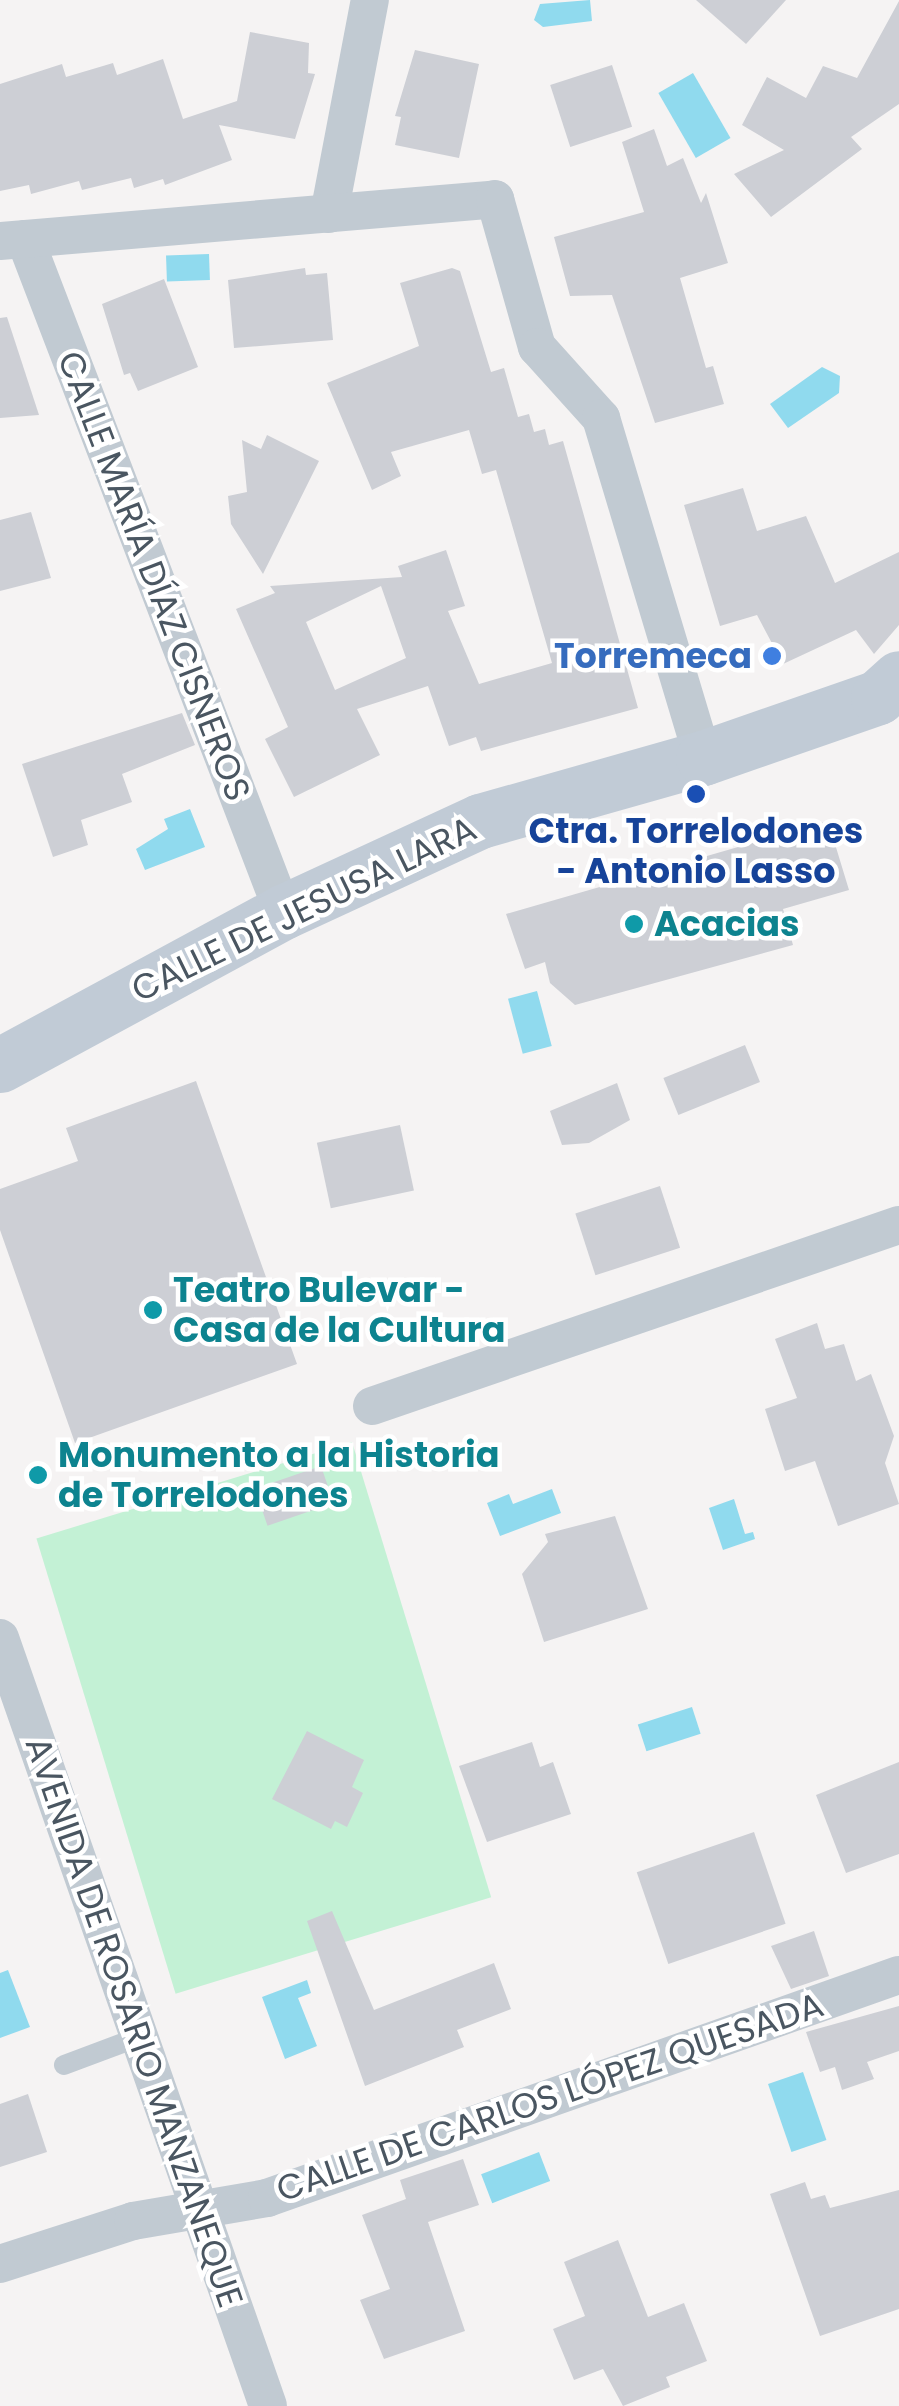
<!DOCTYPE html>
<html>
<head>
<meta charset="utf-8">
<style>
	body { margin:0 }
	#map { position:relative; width:899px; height:2406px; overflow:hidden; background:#f5f3f3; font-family:Poppins,sans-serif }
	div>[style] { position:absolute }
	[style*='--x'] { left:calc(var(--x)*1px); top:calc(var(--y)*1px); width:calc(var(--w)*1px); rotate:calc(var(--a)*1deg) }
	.green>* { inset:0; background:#c3f1d5; transform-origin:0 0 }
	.water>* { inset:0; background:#90daee; transform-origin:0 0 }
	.building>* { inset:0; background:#cdcfd5; transform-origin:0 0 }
	.lane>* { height:20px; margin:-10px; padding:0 10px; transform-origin:10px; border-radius:10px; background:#c1cad2 }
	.street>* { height:38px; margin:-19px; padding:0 19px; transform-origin:19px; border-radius:19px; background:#c1cad2 }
	.secondary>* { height:55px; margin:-27.5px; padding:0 27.5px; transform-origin:27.5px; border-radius:27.5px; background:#c1cbd6 }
	.dots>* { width:28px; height:28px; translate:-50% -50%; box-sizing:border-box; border:5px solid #fff; border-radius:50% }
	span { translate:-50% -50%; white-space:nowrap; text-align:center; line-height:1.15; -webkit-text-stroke:9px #fff; paint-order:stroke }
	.street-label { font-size:35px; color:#4a5661 }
	.shop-label { font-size:35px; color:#366cbe; font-weight:700 }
	.right { translate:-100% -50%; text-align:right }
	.transit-label { font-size:35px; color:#164399; font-weight:700 }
	.culture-label { font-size:35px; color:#0d838f; font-weight:700 }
	.left { translate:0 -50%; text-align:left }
</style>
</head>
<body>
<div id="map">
	<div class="green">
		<i style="left:352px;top:1442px;width:476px;height:330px;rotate:73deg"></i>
	</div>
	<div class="water">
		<i style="clip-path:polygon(590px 0,592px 21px,543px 27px,534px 20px,540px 4px)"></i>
		<i style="left:693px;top:73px;width:75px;height:40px;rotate:60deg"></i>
		<i style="left:209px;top:254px;width:26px;height:43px;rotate:88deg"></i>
		<i style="clip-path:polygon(822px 367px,840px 376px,839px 393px,788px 428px,770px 404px)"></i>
		<i style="clip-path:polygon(190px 809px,205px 847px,145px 870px,136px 849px,168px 829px,164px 819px)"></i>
		<i style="left:537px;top:991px;width:57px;height:30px;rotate:75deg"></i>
		<i style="clip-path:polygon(552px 1489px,561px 1513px,500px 1536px,487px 1503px,509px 1494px,513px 1504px)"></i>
		<i style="clip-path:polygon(734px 1499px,745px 1534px,753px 1532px,755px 1539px,723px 1550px,709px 1508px)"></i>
		<i style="left:692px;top:1707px;width:28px;height:57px;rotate:72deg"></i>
		<i style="clip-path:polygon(8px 1970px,30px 2027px,0 2038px,0 1973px)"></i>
		<i style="clip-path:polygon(307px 1980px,311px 1993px,298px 1998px,317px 2046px,285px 2059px,262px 1997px)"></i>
		<i style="left:803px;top:2072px;width:72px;height:37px;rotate:71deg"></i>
		<i style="left:539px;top:2152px;width:31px;height:62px;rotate:69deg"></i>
	</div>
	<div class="building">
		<i style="clip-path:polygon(696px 0,786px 0,746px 44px)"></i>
		<i style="clip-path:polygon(899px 1px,899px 104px,851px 137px,862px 149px,771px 217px,734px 174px,784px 150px,742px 125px,767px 77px,806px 98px,823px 66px,857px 78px)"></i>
		<i style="clip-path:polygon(250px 32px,309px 43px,308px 73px,315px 74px,295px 139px,219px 125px,232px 160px,165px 185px,163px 179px,134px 188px,131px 178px,82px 190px,79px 181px,31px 194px,29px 185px,0 191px,0 84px,62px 64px,66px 77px,113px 63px,117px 75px,163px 59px,183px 119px,237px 101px)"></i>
		<i style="clip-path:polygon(415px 50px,479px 64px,459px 158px,395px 145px,401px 117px,395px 116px)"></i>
		<i style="left:612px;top:65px;width:65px;height:65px;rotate:72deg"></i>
		<i style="clip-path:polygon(654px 129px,667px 166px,683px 158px,701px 203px,706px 193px,728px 263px,680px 278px,706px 368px,713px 366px,724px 404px,655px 423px,612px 295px,570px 296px,554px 237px,644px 212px,622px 142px)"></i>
		<i style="clip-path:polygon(305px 268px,306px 275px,327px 273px,333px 340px,234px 348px,228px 280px)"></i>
		<i style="clip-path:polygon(evenodd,452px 268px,460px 271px,491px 372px,504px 368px,518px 417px,529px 414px,534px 432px,545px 429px,549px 445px,563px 441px,638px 708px,481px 751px,476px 737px,449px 746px,428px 686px,357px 709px,380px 755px,294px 797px,265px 739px,288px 727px,236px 609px,275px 593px,270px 586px,402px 577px,398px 566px,446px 550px,465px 606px,448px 611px,479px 684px,552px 663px,496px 470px,482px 474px,469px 430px,391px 452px,401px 476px,372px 490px,327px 383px,419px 346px,400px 283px,452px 268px,381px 586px,406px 658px,335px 690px,306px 622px,381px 586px)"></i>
		<i style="clip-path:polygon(164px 279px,198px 367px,138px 391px,130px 373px,124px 375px,102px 304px)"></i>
		<i style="clip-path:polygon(7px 317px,39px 415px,0 418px,0 318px)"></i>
		<i style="clip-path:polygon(267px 435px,319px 461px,263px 574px,231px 524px,228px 496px,247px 492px,242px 440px,261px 449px)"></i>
		<i style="clip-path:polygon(743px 488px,757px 531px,806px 516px,835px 583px,899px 552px,899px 625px,874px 654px,856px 630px,783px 664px,757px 615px,720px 626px,684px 505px)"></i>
		<i style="clip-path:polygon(31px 512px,51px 578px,0 591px,0 520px)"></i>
		<i style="clip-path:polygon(182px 713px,195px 745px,122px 774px,132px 802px,81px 820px,88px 845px,53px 857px,22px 764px)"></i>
		<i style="clip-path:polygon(828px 821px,849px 890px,783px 909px,793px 945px,575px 1005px,550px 983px,545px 962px,525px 969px,506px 914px)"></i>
		<i style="left:745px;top:1045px;width:40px;height:88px;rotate:68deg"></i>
		<i style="clip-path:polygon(196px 1081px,297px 1364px,75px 1443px,0 1230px,0 1189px,78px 1161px,66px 1128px)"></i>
		<i style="clip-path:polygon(617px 1083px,630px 1120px,589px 1143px,562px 1145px,550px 1111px)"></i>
		<i style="left:400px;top:1125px;width:67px;height:85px;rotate:78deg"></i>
		<i style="left:660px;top:1186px;width:65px;height:89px;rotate:72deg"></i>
		<i style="clip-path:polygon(817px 1323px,825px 1349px,844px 1344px,856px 1381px,871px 1374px,894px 1436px,885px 1463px,899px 1504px,838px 1526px,815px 1461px,785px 1471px,765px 1409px,797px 1398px,775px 1339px)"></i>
		<i style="left:321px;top:1466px;width:39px;height:70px;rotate:71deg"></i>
		<i style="clip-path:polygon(615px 1516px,648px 1609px,544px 1642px,522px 1574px,548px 1542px,545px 1534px)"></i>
		<i style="clip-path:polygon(307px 1731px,364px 1760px,352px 1787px,363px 1793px,347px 1827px,335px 1821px,331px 1829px,272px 1799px)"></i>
		<i style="clip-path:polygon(532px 1742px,540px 1767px,553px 1762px,571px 1814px,487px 1842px,459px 1766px)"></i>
		<i style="clip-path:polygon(899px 1762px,899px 1854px,846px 1873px,816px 1795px)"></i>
		<i style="left:754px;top:1832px;width:97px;height:124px;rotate:71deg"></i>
		<i style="clip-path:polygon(332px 1911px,374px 2010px,494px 1963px,511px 2009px,457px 2030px,464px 2047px,365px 2086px,307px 1921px)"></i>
		<i style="clip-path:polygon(814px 1931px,829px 1976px,835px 1974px,791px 1989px,771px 1946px)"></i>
		<i style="clip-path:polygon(899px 2006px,899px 2051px,867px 2062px,874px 2079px,842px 2090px,835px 2067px,820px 2072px,806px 2032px)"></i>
		<i style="clip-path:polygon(28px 2094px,47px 2152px,0 2167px,0 2104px)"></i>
		<i style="clip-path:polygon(463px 2159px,479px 2205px,428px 2222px,465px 2331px,384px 2359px,360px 2300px,390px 2289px,362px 2215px,406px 2199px,400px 2180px)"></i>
		<i style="clip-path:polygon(805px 2182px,811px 2199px,825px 2195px,830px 2208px,899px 2190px,899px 2309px,820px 2336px,770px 2194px)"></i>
		<i style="clip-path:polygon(618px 2240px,648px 2317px,684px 2303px,707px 2361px,666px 2377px,670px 2387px,623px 2406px,603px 2369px,574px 2380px,553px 2329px,585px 2316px,564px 2262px)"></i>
	</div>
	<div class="lane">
		<i style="--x:64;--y:2065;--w:80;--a:-20.5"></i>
	</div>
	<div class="street">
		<i style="--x:329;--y:214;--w:218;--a:-79.2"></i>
		<i style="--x:25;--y:239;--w:721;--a:69.03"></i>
		<i style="--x:0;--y:241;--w:497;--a:-4.8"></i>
		<i style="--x:495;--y:199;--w:154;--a:74.2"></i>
		<i style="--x:537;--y:347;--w:96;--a:48"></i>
		<i style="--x:601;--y:418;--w:355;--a:73.3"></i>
		<i style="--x:372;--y:1406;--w:557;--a:-18.96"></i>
		<i style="--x:0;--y:1638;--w:813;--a:70.76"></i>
		<i style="--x:0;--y:2264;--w:140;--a:-17.9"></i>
		<i style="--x:133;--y:2221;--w:136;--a:-9.7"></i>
		<i style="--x:267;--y:2198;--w:670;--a:-19.44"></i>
	</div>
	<div class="secondary">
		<i style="--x:0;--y:1065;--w:322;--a:-28.4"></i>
		<i style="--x:283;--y:912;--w:217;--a:-24.8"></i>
		<i style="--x:480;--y:821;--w:232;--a:-15.8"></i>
		<i style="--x:703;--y:758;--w:185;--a:-19.2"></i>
		<i style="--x:878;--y:697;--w:28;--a:-42"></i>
	</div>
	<div class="dots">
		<i style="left:772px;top:656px;background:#3f7fe0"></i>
		<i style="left:696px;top:794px;background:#1a4fb4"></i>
		<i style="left:634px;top:924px;background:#0f9aa8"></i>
		<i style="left:153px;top:1310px;background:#0f9aa8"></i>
		<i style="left:38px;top:1475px;background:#0f9aa8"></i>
	</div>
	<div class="street-label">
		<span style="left:154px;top:576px;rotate:69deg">CALLE MARÍA DÍAZ CISNEROS</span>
		<span style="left:304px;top:909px;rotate:-26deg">CALLE DE JESUSA LARA</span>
		<span style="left:134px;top:2022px;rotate:71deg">AVENIDA DE ROSARIO MANZANEQUE</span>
		<span style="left:550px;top:2097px;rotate:-19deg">CALLE DE CARLOS LÓPEZ QUESADA</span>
	</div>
	<div class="shop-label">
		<span class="right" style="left:752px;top:656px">Torremeca</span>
	</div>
	<div class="transit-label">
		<span style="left:696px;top:851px">Ctra. Torrelodones<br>- Antonio Lasso</span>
	</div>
	<div class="culture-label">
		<span class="left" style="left:654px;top:924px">Acacias</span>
		<span class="left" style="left:173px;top:1310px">Teatro Bulevar -<br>Casa de la Cultura</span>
		<span class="left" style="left:58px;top:1475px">Monumento a la Historia<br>de Torrelodones</span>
	</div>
</div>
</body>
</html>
